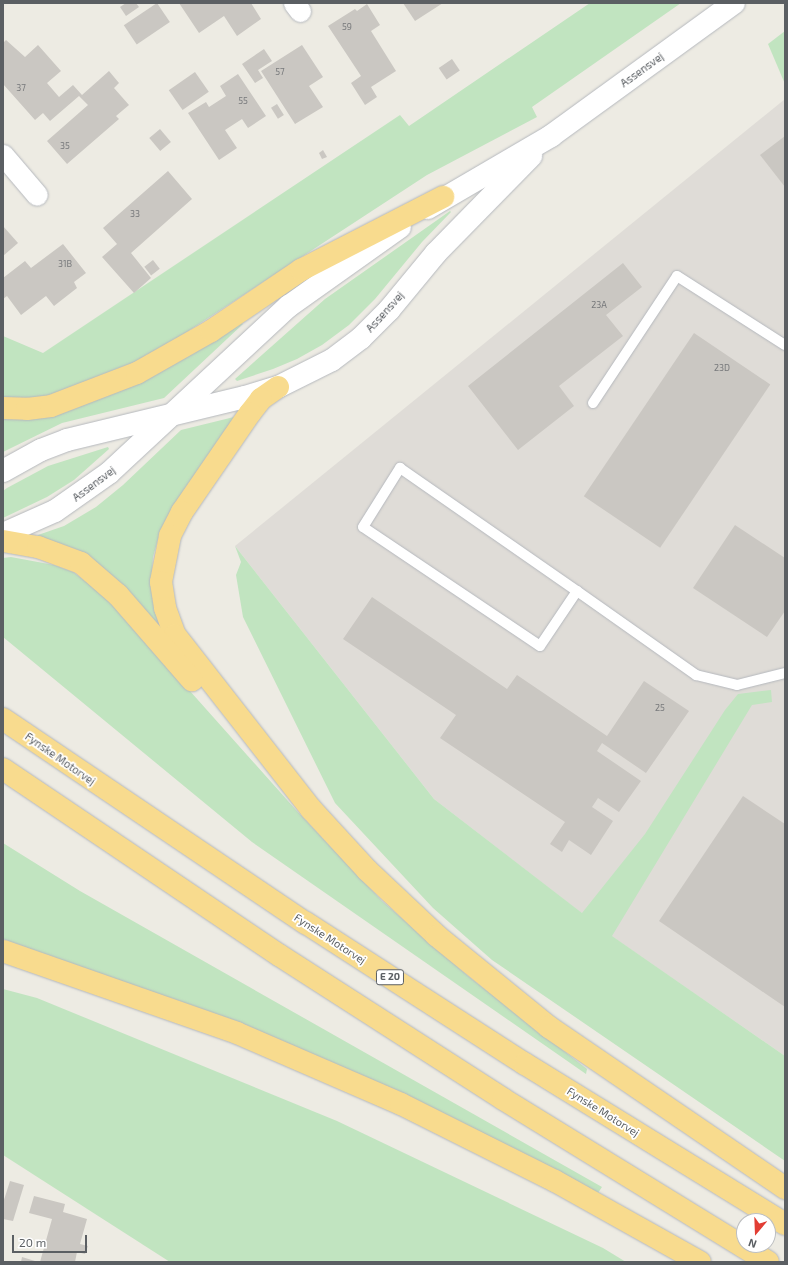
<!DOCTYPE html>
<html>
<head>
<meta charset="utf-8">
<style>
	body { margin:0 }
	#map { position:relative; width:788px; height:1265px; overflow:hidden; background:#edebe3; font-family:"Exo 2",sans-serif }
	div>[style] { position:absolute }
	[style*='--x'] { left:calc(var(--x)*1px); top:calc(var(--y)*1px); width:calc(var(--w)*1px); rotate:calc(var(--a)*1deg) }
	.industrial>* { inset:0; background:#dfdcd7 }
	.green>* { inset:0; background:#c1e4c0 }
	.building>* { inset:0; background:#cac7c2; transform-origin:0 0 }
	.roads { filter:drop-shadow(0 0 1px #b5b8bd) drop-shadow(0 0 1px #b5b8bd) }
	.lane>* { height:10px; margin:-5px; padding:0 5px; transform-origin:5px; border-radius:5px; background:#fff }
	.street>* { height:21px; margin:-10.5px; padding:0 10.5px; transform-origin:10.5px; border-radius:10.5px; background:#fff }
	.secondary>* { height:22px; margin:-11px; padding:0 11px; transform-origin:11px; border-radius:11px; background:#fff }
	.highway>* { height:22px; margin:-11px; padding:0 11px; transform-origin:11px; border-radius:11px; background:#f8db8e }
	span { translate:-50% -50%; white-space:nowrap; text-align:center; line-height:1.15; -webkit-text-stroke:3.5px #fff; paint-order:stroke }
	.number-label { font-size:9px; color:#77797b }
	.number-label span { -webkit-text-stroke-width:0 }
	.shield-label span { padding:1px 3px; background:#fff; border:1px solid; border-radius:3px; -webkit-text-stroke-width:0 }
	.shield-label { font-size:10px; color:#5b5f63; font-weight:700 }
	.street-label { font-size:11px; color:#5b5f63 }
	.frame { position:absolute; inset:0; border:4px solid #5b5f63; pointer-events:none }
	.north { position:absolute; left:736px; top:1213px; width:40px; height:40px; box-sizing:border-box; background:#fff; border:1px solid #bdbfc1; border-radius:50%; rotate:199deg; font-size:11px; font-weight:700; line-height:16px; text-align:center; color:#5b5f63 }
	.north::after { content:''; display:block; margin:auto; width:14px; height:18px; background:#e23e34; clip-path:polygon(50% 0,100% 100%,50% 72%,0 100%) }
	.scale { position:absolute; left:12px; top:1235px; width:75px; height:18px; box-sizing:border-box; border:2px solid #5b5f63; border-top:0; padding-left:5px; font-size:12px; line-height:14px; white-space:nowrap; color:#5b5f63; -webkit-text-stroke:3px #fff; paint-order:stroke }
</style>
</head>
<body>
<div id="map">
	<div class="industrial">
		<i style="clip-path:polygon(785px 99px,785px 1056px,610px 935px,434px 799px,235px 546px)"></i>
	</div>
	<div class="green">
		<i style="clip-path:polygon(590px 3px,681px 3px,532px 107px,537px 117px,427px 175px,170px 343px,132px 364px,38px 400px,3px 399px,3px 336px,43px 353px,400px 115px,409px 126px)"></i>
		<i style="clip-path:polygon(785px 31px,785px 84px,768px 44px)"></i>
		<i style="clip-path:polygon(450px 211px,451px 212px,422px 242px,375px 299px,349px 325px,322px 345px,297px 359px,273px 369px,237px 381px,235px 379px,325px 299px)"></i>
		<i style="clip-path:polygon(241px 323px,243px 324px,164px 398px,62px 423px,3px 452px,3px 419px,40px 418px)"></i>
		<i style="clip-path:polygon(234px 417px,160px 532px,153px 557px,151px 585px,160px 627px,158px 629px,106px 570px,85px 555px,39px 538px,38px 535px,64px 526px,96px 507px,123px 485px,181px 430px)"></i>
		<i style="clip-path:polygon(108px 447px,109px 449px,74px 480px,47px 497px,3px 518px,3px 491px,7px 488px,48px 466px)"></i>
		<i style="clip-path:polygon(235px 546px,434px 799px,582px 913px,645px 834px,725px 710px,738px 694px,771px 690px,772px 702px,752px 705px,612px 936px,785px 1056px,785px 1161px,492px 960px,433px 908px,335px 803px,243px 617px,236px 575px,241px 562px)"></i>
		<i style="clip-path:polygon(11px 557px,54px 565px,73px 572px,92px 586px,116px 608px,296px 810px,382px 901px,468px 976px,587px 1069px,586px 1074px,252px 842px,3px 637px,3px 558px)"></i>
		<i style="clip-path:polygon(3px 843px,80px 891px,602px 1187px,598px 1193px,237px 1024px,3px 939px)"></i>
		<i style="clip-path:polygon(3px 989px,37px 998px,337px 1121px,603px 1248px,626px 1262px,170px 1262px,3px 1155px)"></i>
	</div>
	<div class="building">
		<i style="clip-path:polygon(126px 3px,136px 3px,139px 7px,126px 16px,120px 7px)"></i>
		<i style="left:157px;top:3px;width:23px;height:40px;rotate:56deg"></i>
		<i style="clip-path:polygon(179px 3px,251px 3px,261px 19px,237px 36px,224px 16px,199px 33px)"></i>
		<i style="clip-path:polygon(403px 3px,443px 3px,415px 21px)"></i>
		<i style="clip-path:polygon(367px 4px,380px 25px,371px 31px,396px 71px,371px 87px,377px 97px,365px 105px,351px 83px,361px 76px,328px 26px,355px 9px,357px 11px)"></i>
		<i style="clip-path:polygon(6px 40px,25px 57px,38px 45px,61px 71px,47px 83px,59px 97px,73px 85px,82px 95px,109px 71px,119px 83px,114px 88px,129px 105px,116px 116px,119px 119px,67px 164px,47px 141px,88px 105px,79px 96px,50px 121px,43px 113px,35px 120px,3px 84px,3px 43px)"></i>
		<i style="clip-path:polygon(302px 45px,323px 77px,309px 86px,323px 107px,295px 124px,261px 71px)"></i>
		<i style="clip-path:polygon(264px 49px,272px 61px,258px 70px,263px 78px,255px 83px,242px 64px)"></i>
		<i style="left:452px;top:59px;width:14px;height:16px;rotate:56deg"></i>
		<i style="left:195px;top:72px;width:24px;height:32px;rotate:55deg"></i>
		<i style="clip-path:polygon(238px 74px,266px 116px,248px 128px,242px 119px,225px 130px,237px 148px,219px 160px,188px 113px,206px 102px,209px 107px,226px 96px,220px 86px)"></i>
		<i style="left:277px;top:104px;width:13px;height:7px;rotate:58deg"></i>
		<i style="left:160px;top:129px;width:17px;height:14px;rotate:50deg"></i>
		<i style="clip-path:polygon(785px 136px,785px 187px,760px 155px)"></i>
		<i style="clip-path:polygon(323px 150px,327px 157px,322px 159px,319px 153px)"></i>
		<i style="clip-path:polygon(168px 171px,192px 199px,131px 253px,151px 278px,134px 293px,102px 257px,117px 244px,103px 228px)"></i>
		<i style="clip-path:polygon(3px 226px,18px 243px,3px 256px)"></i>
		<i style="clip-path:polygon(63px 244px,86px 273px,74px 282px,77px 288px,54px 306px,46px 296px,21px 315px,7px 296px,3px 299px,3px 278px,25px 261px,31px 268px)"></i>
		<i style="left:153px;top:260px;width:11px;height:11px;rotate:52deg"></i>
		<i style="clip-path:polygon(623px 263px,642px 287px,606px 315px,623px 336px,559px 386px,574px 406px,518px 450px,468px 386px)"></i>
		<i style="left:694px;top:333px;width:92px;height:197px;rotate:34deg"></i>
		<i style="clip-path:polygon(735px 525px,785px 558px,785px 611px,767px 637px,693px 588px)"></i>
		<i style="clip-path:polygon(372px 597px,507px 689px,517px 675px,607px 736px,644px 681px,689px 711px,646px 773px,602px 743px,597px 751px,641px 781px,619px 812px,598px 798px,592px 807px,613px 821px,591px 855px,569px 840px,562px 852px,550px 844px,565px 822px,440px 738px,456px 715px,343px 639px)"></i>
		<i style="clip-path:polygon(743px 796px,785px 824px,785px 1007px,659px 921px)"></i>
		<i style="clip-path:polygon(10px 1181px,24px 1185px,13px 1221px,3px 1219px,3px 1203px)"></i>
		<i style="clip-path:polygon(34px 1196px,65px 1204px,63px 1212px,87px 1219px,80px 1244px,88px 1246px,85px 1254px,77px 1252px,75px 1262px,40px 1262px,52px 1219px,29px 1213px)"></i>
		<i style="clip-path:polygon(22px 1257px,35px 1261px,35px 1262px,21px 1262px)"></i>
	</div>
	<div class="roads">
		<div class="lane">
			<i style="--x:593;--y:403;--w:152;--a:-56.5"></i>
			<i style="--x:677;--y:276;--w:128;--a:32.6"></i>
			<i style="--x:577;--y:591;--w:66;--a:123.9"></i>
			<i style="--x:540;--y:646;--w:213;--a:-146.1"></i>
			<i style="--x:363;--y:527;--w:70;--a:-57.9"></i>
			<i style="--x:400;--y:468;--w:216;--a:34.8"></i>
			<i style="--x:577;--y:591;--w:146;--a:35.2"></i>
			<i style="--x:696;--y:675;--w:42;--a:13.7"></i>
			<i style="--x:737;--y:685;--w:49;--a:-14"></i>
		</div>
		<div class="street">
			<i style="--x:294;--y:3;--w:10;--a:53"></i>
			<i style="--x:3;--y:155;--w:52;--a:49.6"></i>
		</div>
		<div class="secondary">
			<i style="--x:428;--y:208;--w:143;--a:-30.3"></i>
			<i style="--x:551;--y:136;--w:226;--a:-36"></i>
			<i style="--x:3;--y:471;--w:43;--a:-28.9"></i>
			<i style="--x:41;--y:450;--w:28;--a:-21"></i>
			<i style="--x:67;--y:440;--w:183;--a:-13.6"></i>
			<i style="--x:245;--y:397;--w:34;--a:-17"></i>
			<i style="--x:278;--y:387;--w:60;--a:-26.6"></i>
			<i style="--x:332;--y:360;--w:36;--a:-37"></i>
			<i style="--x:361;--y:338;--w:40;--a:-45"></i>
			<i style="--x:389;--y:310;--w:74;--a:-50.5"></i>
			<i style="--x:436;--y:253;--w:136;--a:-45.6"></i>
			<i style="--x:3;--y:534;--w:57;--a:-23.9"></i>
			<i style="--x:55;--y:511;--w:66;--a:-35.1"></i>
			<i style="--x:109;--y:473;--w:246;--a:-42.9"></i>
			<i style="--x:289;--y:306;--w:136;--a:-35.4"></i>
		</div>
		<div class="highway">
			<i style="--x:278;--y:387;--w:21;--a:145"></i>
			<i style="--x:261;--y:399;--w:18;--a:128"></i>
			<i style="--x:250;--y:413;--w:120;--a:124.5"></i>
			<i style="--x:182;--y:512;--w:27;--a:117"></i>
			<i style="--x:170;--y:536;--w:47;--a:101.1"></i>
			<i style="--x:161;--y:582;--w:26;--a:81"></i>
			<i style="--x:165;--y:608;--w:29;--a:70"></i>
			<i style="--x:175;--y:635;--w:221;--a:52"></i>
			<i style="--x:311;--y:809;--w:83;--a:47.4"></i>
			<i style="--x:367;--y:870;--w:96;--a:43.3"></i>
			<i style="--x:437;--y:936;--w:144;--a:39.1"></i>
			<i style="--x:549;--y:1027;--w:286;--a:34.3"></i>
			<i style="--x:3;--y:408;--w:24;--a:2"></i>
			<i style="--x:27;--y:409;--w:24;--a:-7"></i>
			<i style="--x:51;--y:406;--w:92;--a:-21"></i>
			<i style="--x:137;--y:373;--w:85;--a:-29.6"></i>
			<i style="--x:211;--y:331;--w:109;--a:-34.1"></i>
			<i style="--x:301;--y:270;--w:160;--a:-27.2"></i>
			<i style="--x:3;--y:541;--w:36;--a:10"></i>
			<i style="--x:38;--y:547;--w:46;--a:20.4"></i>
			<i style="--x:81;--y:563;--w:49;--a:40.9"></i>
			<i style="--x:118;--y:595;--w:113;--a:49"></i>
			<i style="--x:3;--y:719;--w:365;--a:34"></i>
			<i style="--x:306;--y:923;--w:260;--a:32.8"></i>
			<i style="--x:525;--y:1064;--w:305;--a:31.6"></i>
			<i style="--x:3;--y:769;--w:333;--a:34"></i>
			<i style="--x:279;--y:955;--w:266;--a:32.7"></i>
			<i style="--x:503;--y:1099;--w:311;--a:31.6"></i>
			<i style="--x:3;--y:951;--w:248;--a:19.3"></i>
			<i style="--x:237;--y:1033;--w:179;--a:23.4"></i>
			<i style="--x:401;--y:1104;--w:172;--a:26.6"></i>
			<i style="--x:555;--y:1181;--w:166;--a:29.2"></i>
		</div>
	</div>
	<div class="number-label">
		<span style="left:347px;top:27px">59</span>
		<span style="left:280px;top:72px">57</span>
		<span style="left:21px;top:88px">37</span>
		<span style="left:243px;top:101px">55</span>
		<span style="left:65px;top:146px">35</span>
		<span style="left:135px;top:214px">33</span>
		<span style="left:65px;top:264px">31B</span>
		<span style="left:599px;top:305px">23A</span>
		<span style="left:722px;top:368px">23D</span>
		<span style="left:660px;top:708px">25</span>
	</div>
	<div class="shield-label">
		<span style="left:390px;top:977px">E 20</span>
	</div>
	<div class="street-label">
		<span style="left:642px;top:70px;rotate:-36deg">Assensvej</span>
		<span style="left:385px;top:312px;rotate:-48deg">Assensvej</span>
		<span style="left:94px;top:484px;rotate:-37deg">Assensvej</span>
		<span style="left:60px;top:759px;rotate:35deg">Fynske Motorvej</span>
		<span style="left:330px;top:939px;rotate:33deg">Fynske Motorvej</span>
		<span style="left:603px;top:1112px;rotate:32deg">Fynske Motorvej</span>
	</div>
	<div class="frame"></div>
	<div class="north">N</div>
	<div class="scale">20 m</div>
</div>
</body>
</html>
